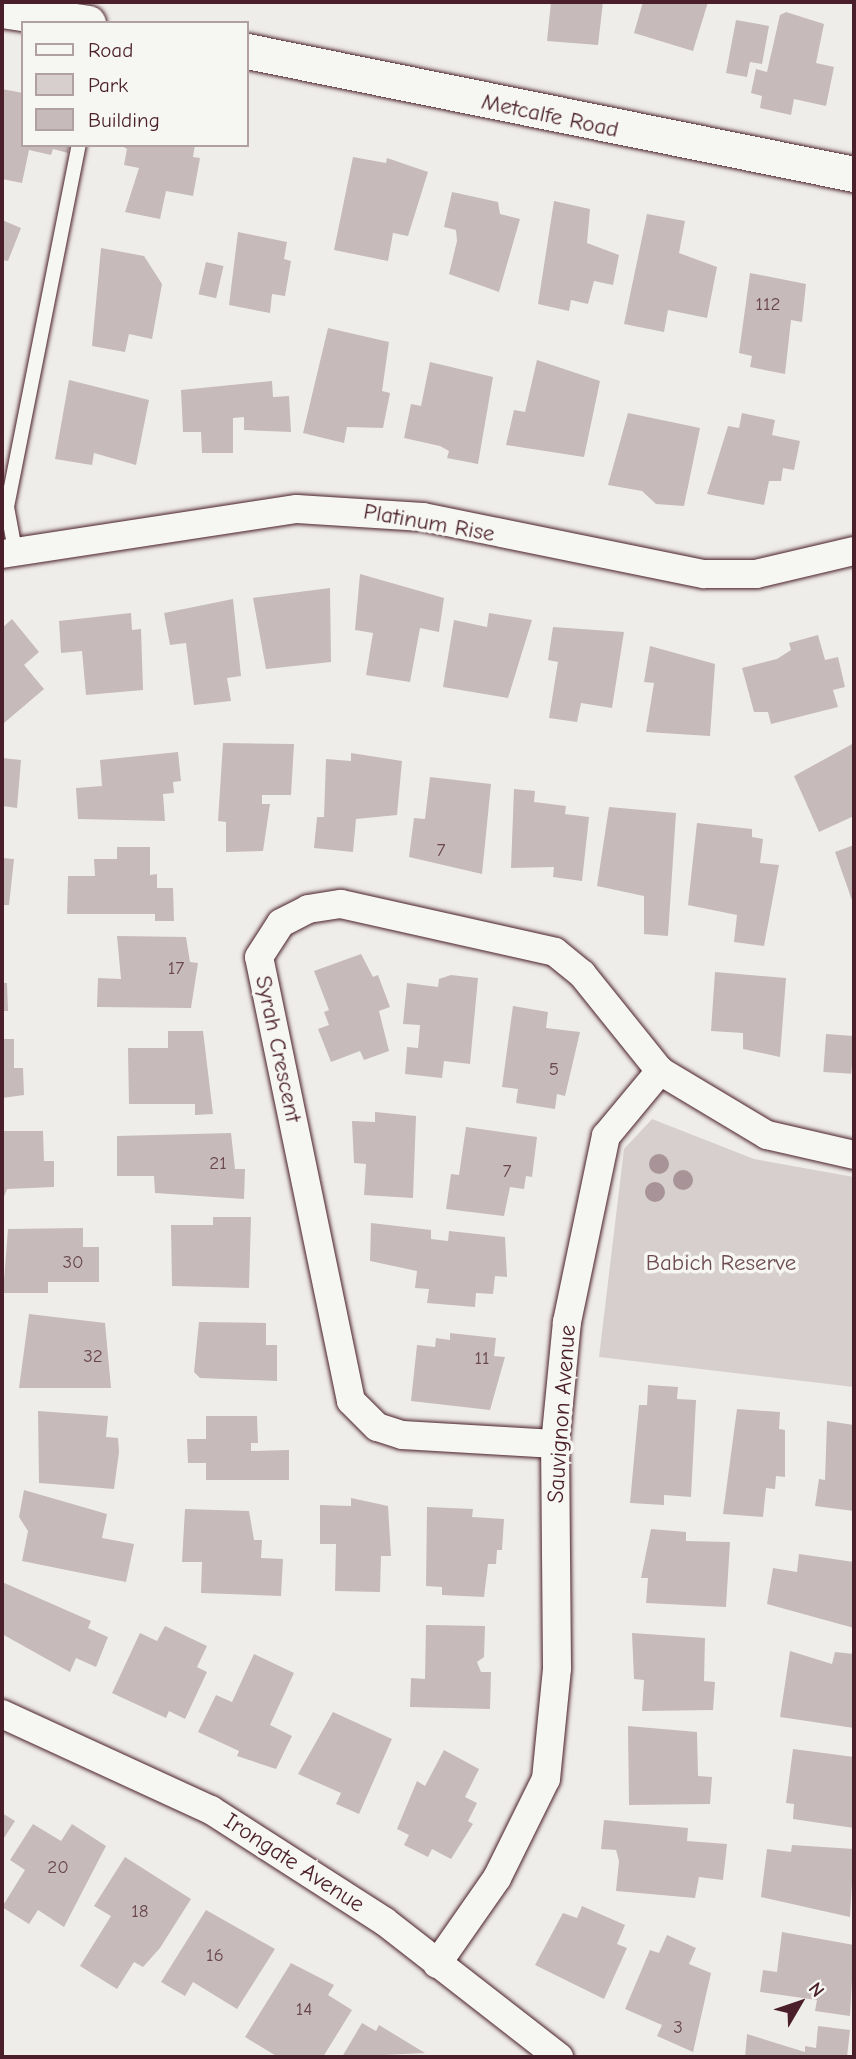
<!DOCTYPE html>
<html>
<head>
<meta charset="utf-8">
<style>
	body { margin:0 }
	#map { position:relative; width:856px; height:2059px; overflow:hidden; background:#efedea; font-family:"Comic Neue",sans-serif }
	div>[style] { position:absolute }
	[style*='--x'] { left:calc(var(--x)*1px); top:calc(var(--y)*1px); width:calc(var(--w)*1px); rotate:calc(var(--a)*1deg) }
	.green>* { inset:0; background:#d7cfce }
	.building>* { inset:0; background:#c6babb; transform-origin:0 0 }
	.roads { filter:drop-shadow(0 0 2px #4a1f2b) drop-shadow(0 0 2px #4a1f2b) }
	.service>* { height:14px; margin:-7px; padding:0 7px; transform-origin:7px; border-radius:7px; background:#f6f6f2 }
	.minor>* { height:28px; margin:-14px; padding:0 14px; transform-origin:14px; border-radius:14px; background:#f6f6f2 }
	.tertiary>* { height:35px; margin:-17.5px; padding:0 17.5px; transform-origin:17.5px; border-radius:17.5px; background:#f6f6f2 }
	.trees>* { width:20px; height:20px; margin:-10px; border-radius:50%; background:#a89498 }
	span { translate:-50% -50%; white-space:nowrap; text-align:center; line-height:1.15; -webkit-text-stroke:7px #f6f6f2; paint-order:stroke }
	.number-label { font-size:19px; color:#69464f }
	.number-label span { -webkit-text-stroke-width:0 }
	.street-label { font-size:23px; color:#4a1f2b }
	.park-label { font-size:23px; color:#6d4b54 }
	.frame { position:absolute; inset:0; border:4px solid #4a1f2b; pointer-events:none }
	.legend { position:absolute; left:21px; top:21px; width:228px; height:126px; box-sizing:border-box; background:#f6f6f2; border:2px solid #b1a0a2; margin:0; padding:9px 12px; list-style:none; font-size:21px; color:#4a1f2b }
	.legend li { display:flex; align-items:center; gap:14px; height:35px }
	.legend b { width:35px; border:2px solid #b1a0a2 }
	.north { position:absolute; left:765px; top:1968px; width:70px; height:70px; -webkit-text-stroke:5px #f6f6f2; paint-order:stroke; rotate:51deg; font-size:19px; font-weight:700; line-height:28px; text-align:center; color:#4a1f2b }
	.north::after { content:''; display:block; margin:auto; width:24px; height:32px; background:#4a1f2b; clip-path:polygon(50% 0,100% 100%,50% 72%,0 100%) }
</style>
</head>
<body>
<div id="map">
	<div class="green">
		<i style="clip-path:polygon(652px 1119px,754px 1159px,854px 1177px,854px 1387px,599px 1357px,624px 1149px)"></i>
	</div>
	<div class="building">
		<i style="clip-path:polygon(551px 2px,603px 2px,598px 45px,547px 41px)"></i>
		<i style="clip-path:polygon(643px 2px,708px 2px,693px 51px,634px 33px)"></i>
		<i style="clip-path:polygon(786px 12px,824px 24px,816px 63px,834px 67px,826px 106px,794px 99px,791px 115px,760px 108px,762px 96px,751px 93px,756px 69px,767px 72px,780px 15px)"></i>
		<i style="clip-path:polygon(736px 20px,769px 26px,762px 64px,750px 62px,747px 77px,726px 73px)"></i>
		<i style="clip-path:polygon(2px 89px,23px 93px,23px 145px,69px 145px,68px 153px,53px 149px,51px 155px,29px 150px,22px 183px,2px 179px)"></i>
		<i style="clip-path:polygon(121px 145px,195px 145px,193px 157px,200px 158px,193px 196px,166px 191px,160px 219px,125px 212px,139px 168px,124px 165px,127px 149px)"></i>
		<i style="clip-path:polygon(353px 157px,386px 163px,387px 158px,428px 172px,408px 236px,393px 233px,388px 261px,334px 250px)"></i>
		<i style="clip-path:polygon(452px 192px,498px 202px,500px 214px,520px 219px,499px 292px,449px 274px,457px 241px,456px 230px,444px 227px)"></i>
		<i style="clip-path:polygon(554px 201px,590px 209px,587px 243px,619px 255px,613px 285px,594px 281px,588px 304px,571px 300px,569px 311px,538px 304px)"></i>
		<i style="clip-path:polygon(647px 214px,685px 221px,679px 253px,717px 267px,707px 318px,668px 310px,664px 332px,624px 324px)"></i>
		<i style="clip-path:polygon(2px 220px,21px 228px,8px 261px,2px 260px)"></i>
		<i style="clip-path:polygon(238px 232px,287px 242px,284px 259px,291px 261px,285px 296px,272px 294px,270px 313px,229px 305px)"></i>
		<i style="clip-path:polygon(101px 248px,144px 256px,162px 284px,152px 339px,129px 334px,125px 352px,92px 346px)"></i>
		<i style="left:206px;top:262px;width:18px;height:33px;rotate:13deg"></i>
		<i style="clip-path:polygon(750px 273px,806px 284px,802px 322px,791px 320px,785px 374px,750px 367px,752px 356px,739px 353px)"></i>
		<i style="clip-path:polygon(328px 328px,389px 342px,382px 391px,390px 393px,383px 428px,347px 427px,344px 443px,303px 433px)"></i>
		<i style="clip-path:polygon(537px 360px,600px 381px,584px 457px,506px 445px,514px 410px,525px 412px)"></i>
		<i style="clip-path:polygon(430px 362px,493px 377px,478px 464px,447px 458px,449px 451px,440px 446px,404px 438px,411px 404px,421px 406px)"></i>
		<i style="clip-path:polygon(69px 380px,149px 400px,136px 465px,94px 453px,92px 465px,55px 459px)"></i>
		<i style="clip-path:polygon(272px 381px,273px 397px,289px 396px,291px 432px,244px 430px,244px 417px,233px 418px,233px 453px,202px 453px,201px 432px,183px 432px,181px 390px)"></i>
		<i style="clip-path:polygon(628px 413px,700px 428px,684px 506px,656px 504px,642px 491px,608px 485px)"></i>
		<i style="clip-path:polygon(742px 413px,775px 420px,772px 435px,800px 441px,794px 470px,783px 468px,781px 481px,769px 481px,764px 505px,707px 494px,728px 426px,739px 428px)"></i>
		<i style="clip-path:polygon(360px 574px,444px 598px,439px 632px,420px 628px,410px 682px,366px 675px,373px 633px,355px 630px)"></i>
		<i style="clip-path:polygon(330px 588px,331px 662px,266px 669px,253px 598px)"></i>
		<i style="clip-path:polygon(233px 599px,241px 676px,227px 678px,231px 701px,194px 705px,186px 643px,170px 645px,164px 613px)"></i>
		<i style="clip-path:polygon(131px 613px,132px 630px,141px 629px,143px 690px,86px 695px,82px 651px,61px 653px,59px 621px)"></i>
		<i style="clip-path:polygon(489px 613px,532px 620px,508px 698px,443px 687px,454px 620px,487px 627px)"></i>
		<i style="clip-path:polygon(12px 619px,39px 652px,24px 665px,44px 689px,4px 723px,2px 628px)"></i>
		<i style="clip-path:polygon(553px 627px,624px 632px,612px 708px,581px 703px,577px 722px,549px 718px,558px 662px,548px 660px)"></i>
		<i style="clip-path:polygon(818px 635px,825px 660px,838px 657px,845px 687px,833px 690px,838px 707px,771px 724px,768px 712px,754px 712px,742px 668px,777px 659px,791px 650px,789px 643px)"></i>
		<i style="clip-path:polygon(650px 646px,715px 664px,710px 736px,646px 732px,654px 683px,644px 682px)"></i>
		<i style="clip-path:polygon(223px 743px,294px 744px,291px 795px,262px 795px,262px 804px,270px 804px,263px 851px,226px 852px,226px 822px,218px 821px)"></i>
		<i style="clip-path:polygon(854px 743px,854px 816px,819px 832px,794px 776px)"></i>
		<i style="clip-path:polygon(178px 752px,181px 781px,173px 782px,174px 793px,163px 794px,165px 821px,78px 819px,76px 788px,102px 786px,100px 760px)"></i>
		<i style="clip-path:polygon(351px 753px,402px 761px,397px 815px,356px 819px,353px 852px,314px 848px,317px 817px,324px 817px,326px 759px,351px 761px)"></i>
		<i style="clip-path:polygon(2px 758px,21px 760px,17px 808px,2px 806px)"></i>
		<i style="clip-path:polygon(430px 777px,491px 784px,482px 874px,409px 857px,414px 818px,425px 819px)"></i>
		<i style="clip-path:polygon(514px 789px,535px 791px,534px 802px,566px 806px,565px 814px,589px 817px,582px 881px,553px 877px,554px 867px,511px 868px)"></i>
		<i style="clip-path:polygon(609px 807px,676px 813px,668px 936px,644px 934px,644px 896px,597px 886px)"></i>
		<i style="clip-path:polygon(697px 823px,752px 829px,752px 837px,763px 839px,760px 863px,779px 865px,764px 946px,734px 942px,737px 915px,688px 905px)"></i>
		<i style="clip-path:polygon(854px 845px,854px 906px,835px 852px)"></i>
		<i style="clip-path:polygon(117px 847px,150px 847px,150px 875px,157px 874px,157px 888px,173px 888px,174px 921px,155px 921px,155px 914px,67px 914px,68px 876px,95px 876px,94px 859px,117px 859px)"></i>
		<i style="clip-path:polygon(2px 858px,14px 859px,9px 905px,2px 905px)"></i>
		<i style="clip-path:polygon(117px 936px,186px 937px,190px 962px,198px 963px,191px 1008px,97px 1007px,98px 978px,121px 979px)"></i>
		<i style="clip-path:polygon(361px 954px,373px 977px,378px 975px,390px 1007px,379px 1011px,389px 1051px,364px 1060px,360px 1051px,331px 1062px,318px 1029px,329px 1025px,324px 1012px,329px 1010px,314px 971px)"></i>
		<i style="clip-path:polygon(715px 972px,786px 978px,780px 1057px,743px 1049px,743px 1033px,711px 1031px)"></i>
		<i style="clip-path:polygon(451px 975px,478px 978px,470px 1064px,444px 1061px,442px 1078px,405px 1074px,407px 1047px,418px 1048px,420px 1025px,403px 1024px,407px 983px,438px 987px,439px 979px)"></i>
		<i style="clip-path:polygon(2px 983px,7px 983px,8px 1011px,2px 1011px)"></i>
		<i style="clip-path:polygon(513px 1006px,548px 1012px,546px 1028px,580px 1032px,565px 1096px,557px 1094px,555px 1109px,516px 1103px,518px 1089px,502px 1087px)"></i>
		<i style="clip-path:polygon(168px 1031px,203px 1031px,213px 1114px,195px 1115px,195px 1104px,129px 1104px,128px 1048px,168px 1048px)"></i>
		<i style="left:826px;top:1034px;width:28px;height:38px;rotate:4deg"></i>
		<i style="clip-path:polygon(2px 1039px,14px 1039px,14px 1068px,23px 1068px,24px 1095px,2px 1098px)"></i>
		<i style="clip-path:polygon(375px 1112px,416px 1116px,413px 1198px,364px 1195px,366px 1164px,354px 1163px,352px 1121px,375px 1122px)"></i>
		<i style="clip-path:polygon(466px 1127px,537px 1137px,532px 1177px,526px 1176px,524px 1189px,510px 1187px,504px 1216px,446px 1209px,451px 1174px,459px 1175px)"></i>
		<i style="clip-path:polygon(2px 1131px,43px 1131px,44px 1161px,54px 1161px,54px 1187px,7px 1189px,2px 1202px)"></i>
		<i style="clip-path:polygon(231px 1133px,235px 1169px,245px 1169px,244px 1199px,155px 1193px,154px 1176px,117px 1176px,117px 1136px)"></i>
		<i style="clip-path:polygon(213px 1217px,251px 1217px,249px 1288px,172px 1286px,171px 1225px,213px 1225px)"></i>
		<i style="clip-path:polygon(371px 1223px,431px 1230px,431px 1239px,448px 1241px,449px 1231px,505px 1237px,507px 1277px,495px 1276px,493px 1294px,476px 1293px,475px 1307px,427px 1303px,429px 1289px,415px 1288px,417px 1271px,370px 1261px)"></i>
		<i style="clip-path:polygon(83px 1228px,83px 1247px,99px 1247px,99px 1282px,48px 1282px,48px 1293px,3px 1293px,8px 1229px)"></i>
		<i style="clip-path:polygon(29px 1314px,105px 1323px,111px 1388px,19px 1388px)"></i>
		<i style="clip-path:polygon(199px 1322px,266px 1323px,266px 1345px,277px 1345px,277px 1381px,200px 1378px,194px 1372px)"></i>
		<i style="clip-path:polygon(450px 1333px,496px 1338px,494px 1356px,505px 1357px,490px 1410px,411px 1401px,417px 1345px,435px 1347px,436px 1338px,450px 1340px)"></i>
		<i style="clip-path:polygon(648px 1385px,678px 1387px,677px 1399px,696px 1400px,691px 1497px,664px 1495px,664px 1505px,630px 1503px,639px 1405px,647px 1405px)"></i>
		<i style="clip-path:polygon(737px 1409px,780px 1412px,779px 1429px,785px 1430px,785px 1477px,776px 1476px,775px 1489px,766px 1488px,763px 1517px,723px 1514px)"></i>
		<i style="clip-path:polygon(38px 1411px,108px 1416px,106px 1437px,118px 1438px,119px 1452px,114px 1489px,39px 1483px)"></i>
		<i style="clip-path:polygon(206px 1416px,257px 1416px,258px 1443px,251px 1443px,251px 1451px,289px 1450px,289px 1480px,206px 1480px,206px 1463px,188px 1463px,187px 1439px,206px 1439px)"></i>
		<i style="clip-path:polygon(827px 1421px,854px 1425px,854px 1511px,815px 1506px,819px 1479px,825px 1480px)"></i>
		<i style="clip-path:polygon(24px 1490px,107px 1514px,102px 1538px,134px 1544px,126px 1582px,22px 1561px,28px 1531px,19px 1517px)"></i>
		<i style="clip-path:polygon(351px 1498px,388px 1506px,391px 1556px,381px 1556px,380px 1592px,335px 1591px,336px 1544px,320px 1544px,320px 1505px,351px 1506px)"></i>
		<i style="clip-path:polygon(427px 1507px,473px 1509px,472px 1517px,504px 1519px,502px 1550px,497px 1550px,496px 1564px,488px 1564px,484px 1597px,442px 1595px,442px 1587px,426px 1586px)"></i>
		<i style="clip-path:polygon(185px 1509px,249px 1511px,254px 1540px,262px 1540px,261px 1558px,283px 1559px,281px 1596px,201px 1593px,202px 1562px,182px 1562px)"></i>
		<i style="clip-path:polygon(651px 1529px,686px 1532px,686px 1541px,730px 1542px,726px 1607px,646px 1603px,648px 1578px,641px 1578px)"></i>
		<i style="clip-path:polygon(799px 1554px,854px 1562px,854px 1628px,767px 1604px,773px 1568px,797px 1572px)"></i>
		<i style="clip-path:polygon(2px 1582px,91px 1621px,88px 1628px,108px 1637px,96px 1667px,76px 1658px,70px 1672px,2px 1634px)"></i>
		<i style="clip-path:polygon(426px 1625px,485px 1626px,484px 1657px,477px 1662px,481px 1672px,491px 1672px,490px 1709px,410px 1707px,411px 1678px,425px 1679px)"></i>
		<i style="clip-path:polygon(165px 1626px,207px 1646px,197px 1667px,207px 1672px,185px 1719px,169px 1711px,166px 1718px,112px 1693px,140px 1633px,157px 1641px)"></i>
		<i style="clip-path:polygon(632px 1633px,705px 1638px,704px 1681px,715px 1682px,713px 1710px,642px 1711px,644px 1680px,634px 1679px)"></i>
		<i style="clip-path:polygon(790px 1651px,832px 1664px,835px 1652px,854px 1654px,854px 1728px,780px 1717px)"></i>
		<i style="clip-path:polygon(254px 1654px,294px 1673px,270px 1725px,292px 1736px,276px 1769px,237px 1756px,239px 1751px,198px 1732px,216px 1695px,232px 1702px)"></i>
		<i style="clip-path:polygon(333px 1712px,392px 1739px,359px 1814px,336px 1804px,341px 1793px,298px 1774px)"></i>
		<i style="clip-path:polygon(628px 1726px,697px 1732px,698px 1776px,712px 1777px,710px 1804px,629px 1805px)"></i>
		<i style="clip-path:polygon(793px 1749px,854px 1757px,854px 1828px,793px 1819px,794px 1804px,786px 1803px)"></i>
		<i style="clip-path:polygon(444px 1750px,479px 1769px,465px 1797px,477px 1803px,468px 1821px,473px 1824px,451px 1859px,432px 1849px,428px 1857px,404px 1845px,409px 1835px,397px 1829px,417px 1781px,425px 1786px)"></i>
		<i style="clip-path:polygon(2px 1813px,15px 1821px,2px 1841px)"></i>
		<i style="clip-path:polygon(604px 1820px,688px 1828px,687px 1841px,727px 1844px,723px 1880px,699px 1877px,695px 1898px,616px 1891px,619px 1861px,616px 1850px,601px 1849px)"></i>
		<i style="clip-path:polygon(33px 1824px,61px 1841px,72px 1824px,106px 1846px,64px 1927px,38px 1910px,29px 1924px,2px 1907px,25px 1870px,10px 1860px)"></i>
		<i style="clip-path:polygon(792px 1845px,854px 1849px,850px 1917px,761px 1897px,767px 1849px,791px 1852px)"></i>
		<i style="clip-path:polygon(125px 1857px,191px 1899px,160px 1948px,143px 1967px,134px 1962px,117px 1989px,80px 1966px,111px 1916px,94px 1906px)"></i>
		<i style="clip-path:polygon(582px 1906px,625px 1925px,617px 1944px,627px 1948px,604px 1999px,535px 1965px,563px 1913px,577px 1918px)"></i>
		<i style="clip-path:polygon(206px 1910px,275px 1949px,237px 2009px,193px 1982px,185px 1996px,161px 1982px)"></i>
		<i style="clip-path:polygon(782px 1932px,854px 1945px,850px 2016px,815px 2011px,817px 2000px,760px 1992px,763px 1970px,777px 1972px)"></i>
		<i style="clip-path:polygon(667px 1935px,696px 1948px,689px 1964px,711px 1973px,693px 2052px,657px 2036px,662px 2025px,625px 2009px,650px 1950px,659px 1953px)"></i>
		<i style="clip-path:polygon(291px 1963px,334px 1985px,328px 1995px,352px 2010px,323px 2057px,278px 2057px,245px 2037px)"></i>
		<i style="clip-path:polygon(362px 2023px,376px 2031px,379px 2025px,425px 2053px,342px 2057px)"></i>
		<i style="clip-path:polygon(818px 2026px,850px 2030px,847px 2057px,745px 2057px,747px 2034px,805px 2052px,805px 2046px,816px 2048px)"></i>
	</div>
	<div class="roads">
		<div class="service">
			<i style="--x:15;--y:550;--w:44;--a:-100.5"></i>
			<i style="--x:7;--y:507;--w:369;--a:-78.8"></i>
		</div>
		<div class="minor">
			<i style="--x:2;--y:554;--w:298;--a:-8.7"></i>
			<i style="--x:297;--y:509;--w:126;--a:3.6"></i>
			<i style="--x:423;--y:517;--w:287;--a:11.5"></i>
			<i style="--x:704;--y:574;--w:52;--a:0"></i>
			<i style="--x:756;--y:574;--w:101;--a:-13.2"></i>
			<i style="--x:555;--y:1444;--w:153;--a:-176.6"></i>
			<i style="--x:402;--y:1435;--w:26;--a:-162"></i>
			<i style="--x:377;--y:1427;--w:37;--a:-135"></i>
			<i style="--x:351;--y:1401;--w:453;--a:-101.7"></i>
			<i style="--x:259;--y:957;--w:40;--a:-57.1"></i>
			<i style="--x:281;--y:923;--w:30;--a:-27"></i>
			<i style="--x:308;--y:909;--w:33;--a:-9"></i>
			<i style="--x:341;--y:904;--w:219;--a:12.6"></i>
			<i style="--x:555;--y:952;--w:35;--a:39"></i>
			<i style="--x:582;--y:974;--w:124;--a:51.2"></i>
			<i style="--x:2;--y:1714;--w:230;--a:24.7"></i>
			<i style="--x:211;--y:1810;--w:206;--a:32.7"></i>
			<i style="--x:384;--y:1921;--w:222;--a:37.9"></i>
			<i style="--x:437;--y:1964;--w:105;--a:-55.1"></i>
			<i style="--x:497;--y:1878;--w:110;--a:-63.7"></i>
			<i style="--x:546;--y:1779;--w:112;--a:-84.3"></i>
			<i style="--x:557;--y:1668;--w:224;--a:-90.5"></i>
			<i style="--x:555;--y:1444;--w:123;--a:-84.4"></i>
			<i style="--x:567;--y:1322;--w:190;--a:-78.2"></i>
			<i style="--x:606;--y:1136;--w:85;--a:-50.3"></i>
			<i style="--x:660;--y:1071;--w:125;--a:30.9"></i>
			<i style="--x:767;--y:1135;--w:89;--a:12.9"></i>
		</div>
		<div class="tertiary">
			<i style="--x:2;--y:10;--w:87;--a:8.6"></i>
			<i style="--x:247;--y:51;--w:619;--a:11.46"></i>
		</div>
	</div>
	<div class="trees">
		<i style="left:659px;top:1164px"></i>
		<i style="left:683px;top:1180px"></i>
		<i style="left:655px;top:1192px"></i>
	</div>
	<div class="number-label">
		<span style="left:768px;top:305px">112</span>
		<span style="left:441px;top:851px">7</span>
		<span style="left:176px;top:969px">17</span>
		<span style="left:554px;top:1070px">5</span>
		<span style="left:218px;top:1164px">21</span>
		<span style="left:507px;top:1172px">7</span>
		<span style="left:73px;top:1263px">30</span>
		<span style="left:93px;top:1357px">32</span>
		<span style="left:482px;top:1359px">11</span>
		<span style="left:58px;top:1868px">20</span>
		<span style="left:140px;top:1912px">18</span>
		<span style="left:215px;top:1956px">16</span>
		<span style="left:304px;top:2010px">14</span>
		<span style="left:678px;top:2028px">3</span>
	</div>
	<div class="street-label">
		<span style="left:550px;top:116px;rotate:12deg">Metcalfe Road</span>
		<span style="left:429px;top:523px;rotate:10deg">Platinum Rise</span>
		<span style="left:278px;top:1049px;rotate:78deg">Syrah Crescent</span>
		<span style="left:562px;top:1414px;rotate:-86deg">Sauvignon Avenue</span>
		<span style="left:294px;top:1863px;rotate:33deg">Irongate Avenue</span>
	</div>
	<div class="park-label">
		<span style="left:721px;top:1263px">Babich Reserve</span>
	</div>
	<div class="frame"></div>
	<ul class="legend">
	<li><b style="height:9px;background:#f6f6f2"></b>Road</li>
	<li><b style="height:19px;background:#d7cfce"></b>Park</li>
	<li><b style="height:19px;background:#c6babb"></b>Building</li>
	</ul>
	<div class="north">N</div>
</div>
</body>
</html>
